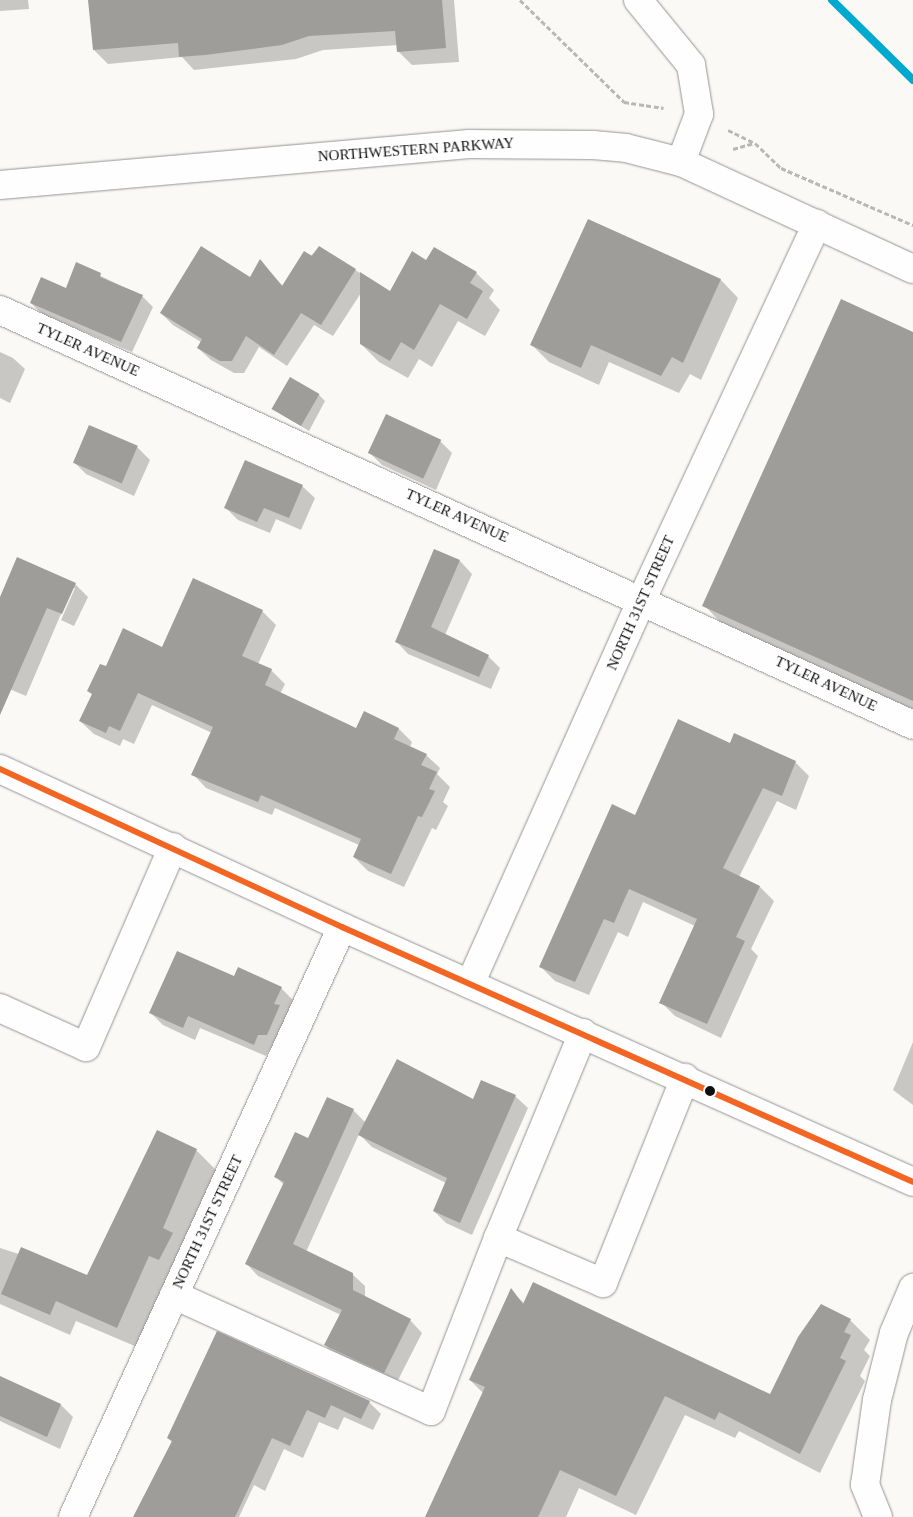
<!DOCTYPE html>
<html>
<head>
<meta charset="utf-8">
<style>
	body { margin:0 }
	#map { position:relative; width:913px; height:1517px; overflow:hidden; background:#fbf9f5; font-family:"Times New Roman",serif }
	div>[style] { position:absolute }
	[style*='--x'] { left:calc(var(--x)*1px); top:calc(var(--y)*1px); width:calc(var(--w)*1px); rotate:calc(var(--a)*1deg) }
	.shadow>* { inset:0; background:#0003 }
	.building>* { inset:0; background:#9f9d9a; transform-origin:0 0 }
	.path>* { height:3px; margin-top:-1.5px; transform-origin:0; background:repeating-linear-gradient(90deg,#b9b8b8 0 5px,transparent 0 7.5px) }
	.roads { filter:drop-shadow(0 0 1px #959493) drop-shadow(0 0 1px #959493) }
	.minor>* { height:28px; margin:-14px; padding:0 14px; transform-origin:14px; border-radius:14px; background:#fefefe }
	.bus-1>* { height:6px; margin:-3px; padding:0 3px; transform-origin:3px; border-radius:3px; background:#f26522 }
	.rail-1>* { height:8px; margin:-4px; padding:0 4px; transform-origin:4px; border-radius:4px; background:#00a9ce }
	.dots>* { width:14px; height:14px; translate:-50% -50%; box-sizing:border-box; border:2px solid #fff; border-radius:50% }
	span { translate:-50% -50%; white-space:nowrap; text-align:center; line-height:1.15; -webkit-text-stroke:5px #fff; paint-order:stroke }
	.street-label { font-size:15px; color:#0f0f0f }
</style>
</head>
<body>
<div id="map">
	<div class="shadow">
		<i style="clip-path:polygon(0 0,28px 0,29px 9px,0 11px)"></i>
		<i style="clip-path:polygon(89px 0,454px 0,459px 62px,412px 65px,398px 51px,398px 45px,323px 50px,296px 59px,194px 70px,182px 57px,108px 64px,94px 50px)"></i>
		<i style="clip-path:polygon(589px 220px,721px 280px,738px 298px,701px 380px,690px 374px,679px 393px,609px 362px,599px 385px,549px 362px,531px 344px)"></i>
		<i style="clip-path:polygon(319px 247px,390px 292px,427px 262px,476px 273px,494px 290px,489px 298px,500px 310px,485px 336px,458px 321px,432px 367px,419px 359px,408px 378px,379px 362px,361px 344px,361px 293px,333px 336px,314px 325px,287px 366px,259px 347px,244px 373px,234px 373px,211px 360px,198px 348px,201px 342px,173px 325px,161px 313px,250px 278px,260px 261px,283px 286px)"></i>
		<i style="clip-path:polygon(76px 264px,142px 296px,153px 307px,132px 352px,42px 314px,31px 303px,66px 289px)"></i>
		<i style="clip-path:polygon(913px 333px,913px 712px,726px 628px,704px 605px)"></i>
		<i style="clip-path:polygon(0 352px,13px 358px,25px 369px,10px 403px,0 398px)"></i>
		<i style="clip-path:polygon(319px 395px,325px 401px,309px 431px,273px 409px)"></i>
		<i style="clip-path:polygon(89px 426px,137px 447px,150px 460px,134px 496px,86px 474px,74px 462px)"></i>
		<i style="clip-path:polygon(440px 441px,452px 453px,436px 490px,382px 465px,370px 453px)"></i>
		<i style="clip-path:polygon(302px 486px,315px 498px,301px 530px,276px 519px,270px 533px,238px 520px,226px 508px)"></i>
		<i style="clip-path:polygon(435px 551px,460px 561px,472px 574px,445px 635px,488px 656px,500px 668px,491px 689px,408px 654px,396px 641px)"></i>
		<i style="clip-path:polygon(75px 584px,88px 597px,74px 626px,61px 620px,75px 588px,72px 588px,26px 696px,0 685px,0 600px)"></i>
		<i style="clip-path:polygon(262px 611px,276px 625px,258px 664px,271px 670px,285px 684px,280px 694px,357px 730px,364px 713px,399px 729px,412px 742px,410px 747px,426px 755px,440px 768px,437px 774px,450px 787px,443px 802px,448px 806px,436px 830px,432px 828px,404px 887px,368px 871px,354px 857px,359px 845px,275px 808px,272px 815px,206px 788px,193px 774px,212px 733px,152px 705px,134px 744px,123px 739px,120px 746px,94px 734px,80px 721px,93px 695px,89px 691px,106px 668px)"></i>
		<i style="clip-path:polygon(730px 745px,795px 762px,809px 776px,796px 810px,777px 801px,739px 877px,760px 887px,774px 901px,751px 949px,758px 956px,721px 1038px,675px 1016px,661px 1002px,695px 926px,643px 902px,628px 937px,618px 932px,589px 995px,555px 981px,541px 967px,635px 816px)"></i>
		<i style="clip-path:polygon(234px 978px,281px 988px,293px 1000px,287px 1014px,291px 1019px,279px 1047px,271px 1047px,266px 1056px,200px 1028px,195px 1040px,163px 1025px,150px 1012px)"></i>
		<i style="clip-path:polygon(913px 1042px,913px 1105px,893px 1090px)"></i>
		<i style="clip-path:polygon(515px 1096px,528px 1108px,472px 1235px,446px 1223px,434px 1211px,446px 1183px,372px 1147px,359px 1134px,306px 1252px,352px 1274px,365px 1286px,365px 1297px,410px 1320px,422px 1333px,396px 1384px,337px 1357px,325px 1345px,341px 1315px,258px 1276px,246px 1263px,284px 1185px,276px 1177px,309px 1140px,353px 1110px,366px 1123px,473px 1101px)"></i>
		<i style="clip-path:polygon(157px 1131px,196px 1150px,217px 1171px,137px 1347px,76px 1321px,70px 1335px,0 1304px,0 1248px,88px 1276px)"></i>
		<i style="clip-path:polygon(511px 1291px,524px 1303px,770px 1396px,850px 1320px,870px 1340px,864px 1350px,870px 1356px,860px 1376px,865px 1381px,820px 1473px,739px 1431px,735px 1438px,685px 1415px,636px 1515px,579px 1488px,566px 1517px,432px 1517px,483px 1393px,470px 1380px)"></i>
		<i style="clip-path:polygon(217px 1333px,369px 1402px,381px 1414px,373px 1430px,344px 1417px,338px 1430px,319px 1422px,303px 1458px,284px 1449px,265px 1491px,254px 1485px,239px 1517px,137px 1517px,172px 1442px,168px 1438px)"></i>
		<i style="clip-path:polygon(0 1377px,61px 1405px,73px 1417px,60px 1449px,0 1421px)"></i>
	</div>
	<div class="building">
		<i style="clip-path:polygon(88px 0,442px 0,446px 48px,397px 52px,395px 31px,309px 36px,282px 45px,205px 55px,179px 57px,178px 43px,93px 50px)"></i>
		<i style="clip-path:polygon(588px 219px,721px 279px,683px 363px,672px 357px,661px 376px,591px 345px,581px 368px,530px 345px)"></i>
		<i style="clip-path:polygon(201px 246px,250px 277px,260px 259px,282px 286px,304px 251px,312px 256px,319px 246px,356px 269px,321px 325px,301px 313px,274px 355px,246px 336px,232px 361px,220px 361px,197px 348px,202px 339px,160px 313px)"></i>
		<i style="clip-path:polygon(434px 247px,477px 272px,470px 283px,483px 291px,467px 319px,440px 304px,414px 350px,401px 342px,390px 361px,360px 344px,360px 272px,390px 291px,412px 251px,426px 260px)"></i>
		<i style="clip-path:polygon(76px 262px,101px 273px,100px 277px,143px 295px,121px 342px,30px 303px,41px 277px,66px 288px)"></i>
		<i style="clip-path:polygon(841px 299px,913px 332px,913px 701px,702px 606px)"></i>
		<i style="left:290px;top:377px;width:34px;height:37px;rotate:30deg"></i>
		<i style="left:386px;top:414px;width:61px;height:43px;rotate:25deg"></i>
		<i style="left:89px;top:425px;width:53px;height:41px;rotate:23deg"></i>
		<i style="clip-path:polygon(245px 460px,303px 485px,289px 518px,264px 508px,257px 522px,224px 508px)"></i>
		<i style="clip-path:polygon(434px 549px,460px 560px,431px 627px,489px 655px,479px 677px,395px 642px)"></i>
		<i style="clip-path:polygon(17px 557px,76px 583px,62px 614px,47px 608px,0 715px,0 597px)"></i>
		<i style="clip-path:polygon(193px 578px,263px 610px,242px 656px,272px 669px,265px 685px,356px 728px,364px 711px,399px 728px,394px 739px,427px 754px,421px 765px,437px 772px,429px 789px,435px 791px,422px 817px,418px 816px,391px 874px,353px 857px,361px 839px,261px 795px,258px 802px,191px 775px,213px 727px,138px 693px,120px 731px,109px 726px,106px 733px,79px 721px,92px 694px,87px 691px,100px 664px,106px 666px,123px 628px,162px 647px)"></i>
		<i style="clip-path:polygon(678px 719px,730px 743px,734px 733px,796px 761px,782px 796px,763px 788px,723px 868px,760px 886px,736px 937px,745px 941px,707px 1024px,659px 1003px,697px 919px,629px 889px,614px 923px,604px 919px,575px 982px,539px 967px,612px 804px,635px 815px)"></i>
		<i style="clip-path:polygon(177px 951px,234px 976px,238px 967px,282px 987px,274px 1004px,280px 1005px,267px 1035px,258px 1035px,254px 1045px,188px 1016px,183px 1028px,149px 1013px)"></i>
		<i style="clip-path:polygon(397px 1059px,473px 1099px,481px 1080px,516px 1095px,460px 1223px,433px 1211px,447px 1178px,358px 1135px)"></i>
		<i style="clip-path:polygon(327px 1097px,354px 1109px,293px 1244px,353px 1273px,353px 1290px,411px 1319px,384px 1373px,324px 1345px,342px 1310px,245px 1264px,284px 1182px,274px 1177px,295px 1132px,308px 1138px)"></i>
		<i style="clip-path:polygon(157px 1130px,197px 1149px,163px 1228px,173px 1233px,159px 1260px,149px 1256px,117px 1328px,56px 1301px,50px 1315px,1px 1294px,21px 1247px,87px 1275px)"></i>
		<i style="clip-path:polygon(533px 1282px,770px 1394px,798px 1337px,821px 1304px,851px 1319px,844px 1332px,851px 1335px,840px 1358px,846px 1361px,800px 1454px,719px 1412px,715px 1420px,665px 1396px,616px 1496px,560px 1470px,538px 1517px,425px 1517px,485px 1387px,469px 1380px,511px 1288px,523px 1304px)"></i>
		<i style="clip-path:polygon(217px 1331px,370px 1401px,361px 1419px,331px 1405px,325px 1418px,307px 1410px,290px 1446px,272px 1438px,235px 1517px,133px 1517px,172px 1441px,167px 1438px)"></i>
		<i style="clip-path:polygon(0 1376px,61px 1404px,47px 1437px,0 1416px)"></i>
	</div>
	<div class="path">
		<i style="--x:520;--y:0;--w:146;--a:44.4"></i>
		<i style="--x:624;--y:102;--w:40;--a:8.5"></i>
		<i style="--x:728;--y:130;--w:30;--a:26"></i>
		<i style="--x:755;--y:143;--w:36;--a:44"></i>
		<i style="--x:781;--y:168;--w:144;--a:23.4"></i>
		<i style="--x:733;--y:149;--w:22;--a:-16"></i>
	</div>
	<div class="roads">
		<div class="minor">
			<i style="--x:638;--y:0;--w:84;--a:50.8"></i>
			<i style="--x:691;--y:65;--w:50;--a:80.7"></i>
			<i style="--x:699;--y:114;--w:51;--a:110.6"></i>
			<i style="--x:0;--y:185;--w:471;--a:-5"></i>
			<i style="--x:469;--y:144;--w:124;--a:0.5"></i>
			<i style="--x:593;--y:145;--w:33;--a:5"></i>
			<i style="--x:626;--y:148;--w:57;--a:14.3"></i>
			<i style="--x:681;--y:162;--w:255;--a:24.8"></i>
			<i style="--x:0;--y:310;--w:1003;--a:24.44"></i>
			<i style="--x:0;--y:769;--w:377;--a:24.8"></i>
			<i style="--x:342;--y:927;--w:625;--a:24.06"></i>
			<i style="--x:470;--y:984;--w:422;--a:-65.9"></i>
			<i style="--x:642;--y:599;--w:414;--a:-65"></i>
			<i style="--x:0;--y:1008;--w:94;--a:24.4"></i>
			<i style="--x:86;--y:1047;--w:218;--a:-66.5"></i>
			<i style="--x:583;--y:1033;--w:222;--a:112.5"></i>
			<i style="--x:498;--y:1238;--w:114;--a:23.2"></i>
			<i style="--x:603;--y:1283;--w:221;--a:-68.2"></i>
			<i style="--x:174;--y:1295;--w:282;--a:24.3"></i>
			<i style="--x:431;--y:1411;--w:186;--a:-68.8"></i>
			<i style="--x:73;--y:1517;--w:648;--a:-65.49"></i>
			<i style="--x:878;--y:1517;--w:35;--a:-112"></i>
			<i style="--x:865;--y:1485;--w:86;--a:-82"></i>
			<i style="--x:877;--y:1400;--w:69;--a:-75.8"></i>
			<i style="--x:894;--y:1333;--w:49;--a:-67.1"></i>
		</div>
	</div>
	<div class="bus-1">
		<i style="--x:0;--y:769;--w:377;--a:24.8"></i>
		<i style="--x:342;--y:927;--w:625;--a:24.06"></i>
	</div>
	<div class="rail-1">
		<i style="--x:832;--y:0;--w:114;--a:44.6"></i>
	</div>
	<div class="dots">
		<i style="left:710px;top:1091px;background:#0f0f0f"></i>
	</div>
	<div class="street-label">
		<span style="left:416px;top:150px;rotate:-4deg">NORTHWESTERN PARKWAY</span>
		<span style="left:88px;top:350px;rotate:24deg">TYLER AVENUE</span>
		<span style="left:457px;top:516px;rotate:24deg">TYLER AVENUE</span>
		<span style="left:641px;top:603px;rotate:-66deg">NORTH 31ST STREET</span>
		<span style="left:826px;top:684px;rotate:25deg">TYLER AVENUE</span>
		<span style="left:208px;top:1222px;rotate:-65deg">NORTH 31ST STREET</span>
	</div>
</div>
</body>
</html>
